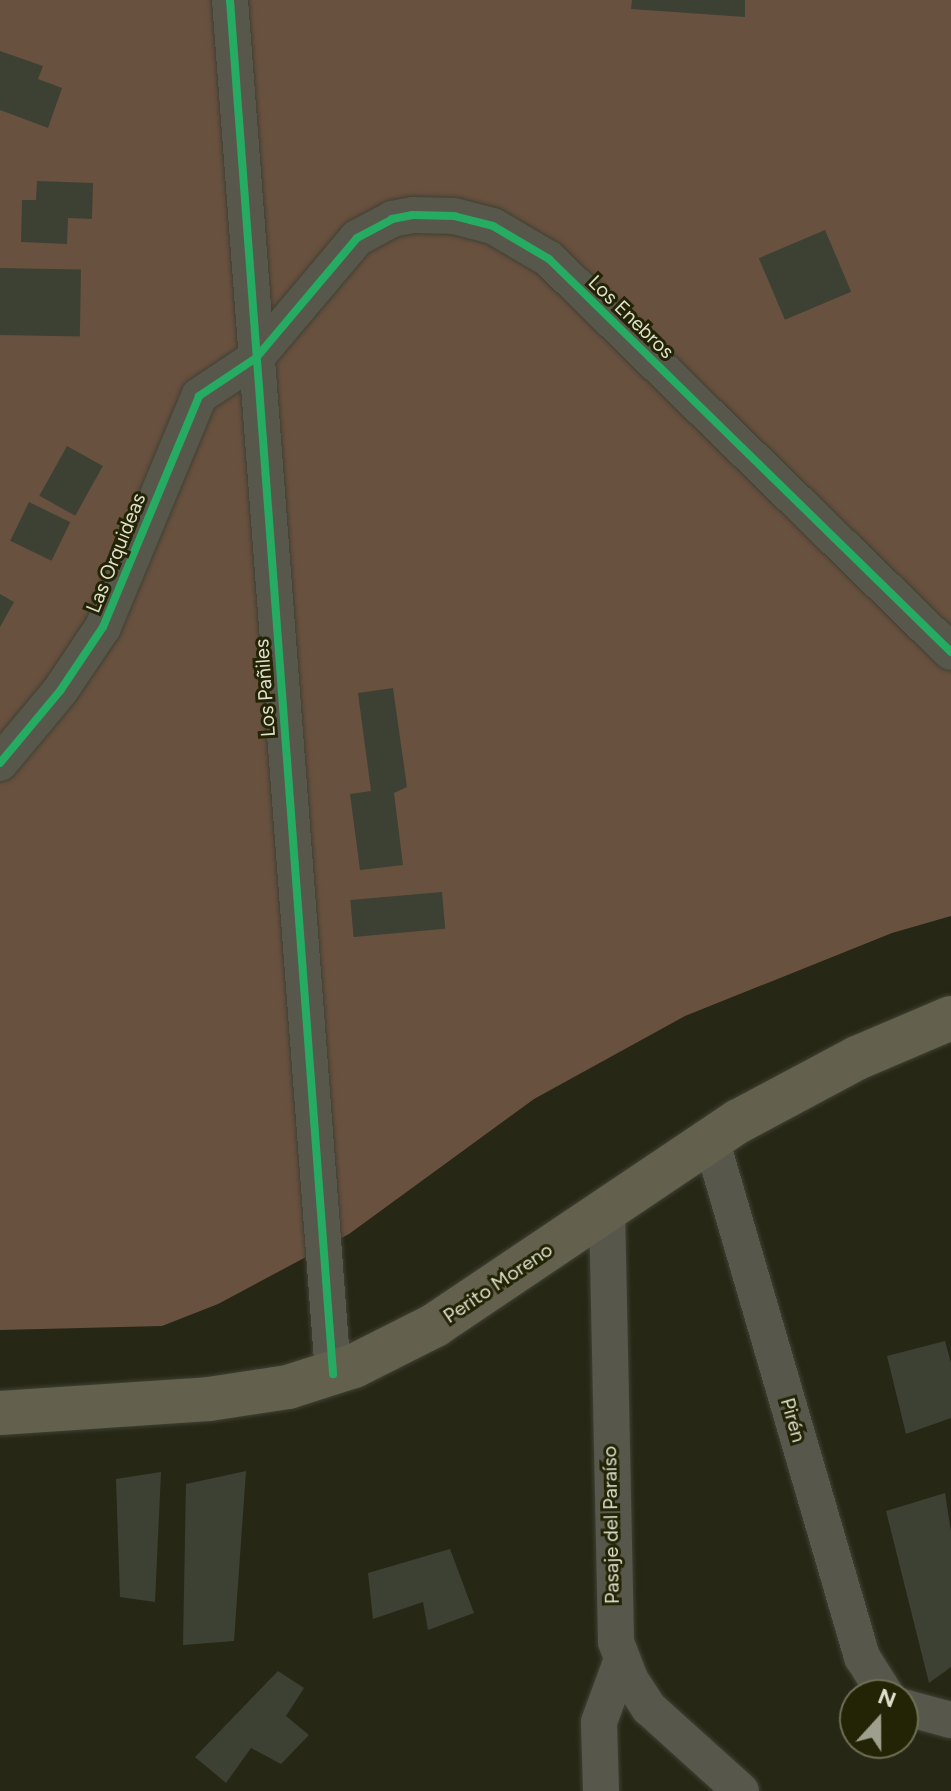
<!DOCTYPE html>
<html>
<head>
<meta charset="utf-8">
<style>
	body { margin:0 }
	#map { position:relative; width:951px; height:1791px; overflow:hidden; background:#272716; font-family:Figtree,sans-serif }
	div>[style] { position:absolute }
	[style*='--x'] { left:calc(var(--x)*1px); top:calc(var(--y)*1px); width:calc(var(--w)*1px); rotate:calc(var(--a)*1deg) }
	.forest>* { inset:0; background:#69513f }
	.building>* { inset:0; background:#3d4133; transform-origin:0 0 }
	.roads { filter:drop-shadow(0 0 2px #404134) drop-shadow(0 0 2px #404134) }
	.minor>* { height:36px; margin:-18px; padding:0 18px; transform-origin:18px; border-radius:18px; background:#57574b }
	.major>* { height:44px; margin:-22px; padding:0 22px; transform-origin:22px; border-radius:22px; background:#63604e }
	.cycleway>* { height:8px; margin:-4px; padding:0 4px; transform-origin:4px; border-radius:4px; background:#26ab63 }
	span { translate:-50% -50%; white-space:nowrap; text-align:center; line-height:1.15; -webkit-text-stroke:6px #232405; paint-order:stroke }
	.street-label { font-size:20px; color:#dedfcd }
	.north { position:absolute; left:839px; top:1679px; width:80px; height:80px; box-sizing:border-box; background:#232405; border:2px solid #6e6f55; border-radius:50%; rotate:21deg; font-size:22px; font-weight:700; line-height:32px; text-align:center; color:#dedfcd }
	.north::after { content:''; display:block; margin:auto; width:28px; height:36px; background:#9e9f8d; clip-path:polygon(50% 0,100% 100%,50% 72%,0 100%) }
</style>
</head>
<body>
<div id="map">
	<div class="forest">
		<i style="clip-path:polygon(0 0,951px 0,951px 916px,892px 933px,685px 1016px,534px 1099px,349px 1234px,218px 1304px,162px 1326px,0 1330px)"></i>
	</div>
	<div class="building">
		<i style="clip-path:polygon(632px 0,745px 0,745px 17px,631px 9px)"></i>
		<i style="clip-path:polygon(0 51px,43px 66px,38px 79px,62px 88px,48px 128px,0 110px)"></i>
		<i style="clip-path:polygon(37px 181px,93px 183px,92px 219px,68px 218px,67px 244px,21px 242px,22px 200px,36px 200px)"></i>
		<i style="left:825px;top:230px;width:67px;height:72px;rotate:67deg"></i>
		<i style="left:0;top:268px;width:81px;height:67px;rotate:1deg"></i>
		<i style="left:67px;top:446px;width:41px;height:57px;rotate:29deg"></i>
		<i style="left:29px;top:502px;width:46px;height:43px;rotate:26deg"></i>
		<i style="clip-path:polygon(0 594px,14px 602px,0 627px)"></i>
		<i style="clip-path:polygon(393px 688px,407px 787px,394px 793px,403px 865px,360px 870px,350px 794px,371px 791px,358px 693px)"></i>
		<i style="left:442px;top:892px;width:37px;height:92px;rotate:85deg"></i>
		<i style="clip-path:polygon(945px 1341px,951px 1363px,951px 1418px,906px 1434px,887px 1356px)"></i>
		<i style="clip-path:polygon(246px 1471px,234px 1641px,183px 1645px,186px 1484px)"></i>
		<i style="clip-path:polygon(161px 1472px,155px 1602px,120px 1597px,116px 1479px)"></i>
		<i style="clip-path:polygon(945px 1493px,951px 1532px,951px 1667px,929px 1683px,886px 1511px)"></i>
		<i style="clip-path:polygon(450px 1549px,474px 1613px,428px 1630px,423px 1602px,373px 1619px,368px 1573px)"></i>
		<i style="clip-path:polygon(278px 1671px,304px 1688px,286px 1716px,309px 1735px,281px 1764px,251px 1748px,226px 1783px,195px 1757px)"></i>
	</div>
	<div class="roads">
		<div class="minor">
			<i style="--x:230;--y:0;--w:1378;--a:85.71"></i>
			<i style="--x:0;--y:763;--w:94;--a:-50.2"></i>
			<i style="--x:60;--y:691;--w:77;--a:-56.1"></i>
			<i style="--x:103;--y:627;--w:250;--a:-67.4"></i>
			<i style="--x:199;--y:396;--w:69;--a:-33.7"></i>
			<i style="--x:256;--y:358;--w:157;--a:-49.9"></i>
			<i style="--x:357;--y:238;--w:40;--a:-28"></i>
			<i style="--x:392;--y:219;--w:21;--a:-11"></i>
			<i style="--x:413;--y:215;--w:41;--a:1.4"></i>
			<i style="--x:454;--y:216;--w:40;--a:14.4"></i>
			<i style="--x:493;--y:226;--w:65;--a:30.5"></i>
			<i style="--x:549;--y:259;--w:562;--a:44.35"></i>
			<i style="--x:711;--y:1139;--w:540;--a:73.75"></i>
			<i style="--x:862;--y:1657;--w:45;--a:57.7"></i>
			<i style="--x:607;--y:1209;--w:433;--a:88.8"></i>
			<i style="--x:616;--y:1642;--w:40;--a:69"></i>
			<i style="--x:630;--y:1679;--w:35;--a:57"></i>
			<i style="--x:649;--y:1708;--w:124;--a:42.1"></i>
			<i style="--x:903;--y:1707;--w:50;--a:15.2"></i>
			<i style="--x:601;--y:1791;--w:69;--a:-91.7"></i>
			<i style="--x:599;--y:1722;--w:64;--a:-69.9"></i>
		</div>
		<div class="major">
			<i style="--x:0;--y:1413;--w:209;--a:-3.8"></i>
			<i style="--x:209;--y:1399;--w:80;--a:-8.6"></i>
			<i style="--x:288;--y:1387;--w:69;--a:-17.7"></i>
			<i style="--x:354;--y:1366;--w:91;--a:-26.8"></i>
			<i style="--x:435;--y:1325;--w:366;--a:-33.9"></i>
			<i style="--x:739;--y:1121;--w:134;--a:-28.1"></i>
			<i style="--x:857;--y:1058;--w:102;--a:-23.1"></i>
		</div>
	</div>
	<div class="cycleway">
		<i style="--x:230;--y:0;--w:1378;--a:85.71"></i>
		<i style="--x:0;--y:763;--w:94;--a:-50.2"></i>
		<i style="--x:60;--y:691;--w:77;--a:-56.1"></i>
		<i style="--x:103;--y:627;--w:250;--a:-67.4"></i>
		<i style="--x:199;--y:396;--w:69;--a:-33.7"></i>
		<i style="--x:256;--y:358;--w:157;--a:-49.9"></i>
		<i style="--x:357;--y:238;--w:40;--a:-28"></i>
		<i style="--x:392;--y:219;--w:21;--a:-11"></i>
		<i style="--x:413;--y:215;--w:41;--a:1.4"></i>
		<i style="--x:454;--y:216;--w:40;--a:14.4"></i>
		<i style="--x:493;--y:226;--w:65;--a:30.5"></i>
		<i style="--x:549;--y:259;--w:562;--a:44.35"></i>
	</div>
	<div class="street-label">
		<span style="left:631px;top:317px;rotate:44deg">Los Enebros</span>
		<span style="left:116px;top:553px;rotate:-68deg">Las Orquideas</span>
		<span style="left:265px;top:688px;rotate:-94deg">Los Pañiles</span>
		<span style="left:498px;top:1283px;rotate:-34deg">Perito Moreno</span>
		<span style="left:793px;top:1420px;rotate:74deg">Pirén</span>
		<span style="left:611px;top:1525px;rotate:-91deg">Pasaje del Paraíso</span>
	</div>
	<div class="north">N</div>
</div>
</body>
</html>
